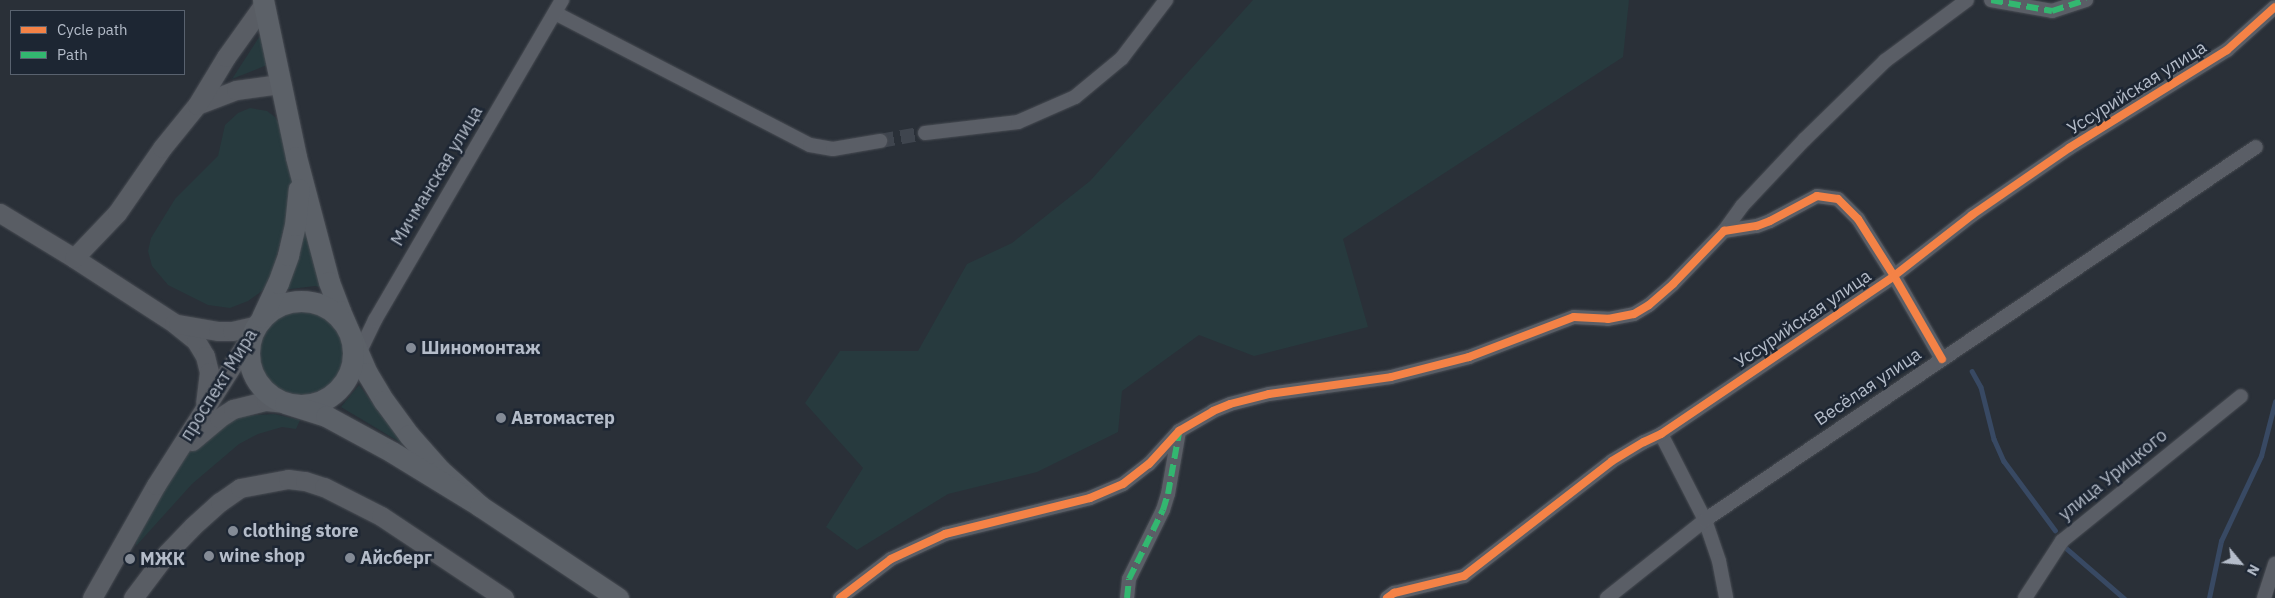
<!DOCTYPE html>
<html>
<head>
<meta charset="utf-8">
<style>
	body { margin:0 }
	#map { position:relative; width:2275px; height:598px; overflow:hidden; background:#2a3038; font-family:"IBM Plex Sans",sans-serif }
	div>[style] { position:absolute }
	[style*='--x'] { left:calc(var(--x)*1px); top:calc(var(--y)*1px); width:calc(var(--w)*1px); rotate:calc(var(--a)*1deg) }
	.green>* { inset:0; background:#273a3e }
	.round { border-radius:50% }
	.stream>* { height:4.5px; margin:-2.25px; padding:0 2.25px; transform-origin:2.25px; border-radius:2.25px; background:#384963 }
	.street-tunnel>* { height:14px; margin-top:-7px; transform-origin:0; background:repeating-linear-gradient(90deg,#3f454e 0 14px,transparent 0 21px) }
	.roads { filter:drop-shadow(0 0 1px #484c53) drop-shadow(0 0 1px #484c53) }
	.street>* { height:14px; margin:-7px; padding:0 7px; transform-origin:7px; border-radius:7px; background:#5a5e66 }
	.secondary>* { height:19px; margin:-9.5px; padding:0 9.5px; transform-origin:9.5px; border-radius:9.5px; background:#595d64 }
	.primary>* { height:21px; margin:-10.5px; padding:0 10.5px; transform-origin:10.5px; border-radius:10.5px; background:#5c6168 }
	.primary>.ring { margin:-10.5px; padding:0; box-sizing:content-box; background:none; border:21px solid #5c6168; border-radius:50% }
	.quiet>* { height:6px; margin-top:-3px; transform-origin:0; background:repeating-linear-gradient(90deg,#33b770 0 12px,transparent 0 18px) }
	.cycleway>* { height:8px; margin:-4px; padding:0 4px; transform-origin:4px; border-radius:4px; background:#f48246 }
	.dots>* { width:14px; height:14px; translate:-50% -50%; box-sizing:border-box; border:2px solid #1d2633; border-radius:50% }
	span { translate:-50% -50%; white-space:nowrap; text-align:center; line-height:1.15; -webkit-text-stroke:5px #1d2633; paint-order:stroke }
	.street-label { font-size:18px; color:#b4bcc9 }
	.poi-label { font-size:18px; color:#b4bcc9; font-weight:700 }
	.left { translate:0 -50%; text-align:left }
	.legend { position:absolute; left:10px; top:10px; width:175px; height:65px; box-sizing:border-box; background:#1d2633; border:1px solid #59626f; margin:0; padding:6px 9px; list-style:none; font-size:15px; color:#b4bcc9 }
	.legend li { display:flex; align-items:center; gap:10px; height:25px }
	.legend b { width:25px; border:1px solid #59626f }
	.north { position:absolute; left:2215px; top:538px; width:50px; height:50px; -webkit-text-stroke:4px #1d2633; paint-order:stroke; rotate:118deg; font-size:14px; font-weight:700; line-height:20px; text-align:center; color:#b4bcc9 }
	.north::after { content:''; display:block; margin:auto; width:18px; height:22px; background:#b4bcc9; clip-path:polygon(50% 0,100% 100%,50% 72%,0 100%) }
</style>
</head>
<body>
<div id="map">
	<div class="green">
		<i style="clip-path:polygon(1253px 0,1629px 0,1623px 57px,1343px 239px,1368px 327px,1254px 356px,1199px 335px,1122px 391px,1118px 432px,1037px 472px,948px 494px,857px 550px,826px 527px,863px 468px,805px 403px,840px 351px,918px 351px,967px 264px,1012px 243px,1090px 181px)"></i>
		<i style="clip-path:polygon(265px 28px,272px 63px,232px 79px)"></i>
		<i style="clip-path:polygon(250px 108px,267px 111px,275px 117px,282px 128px,291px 166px,293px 192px,271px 279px,262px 291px,248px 301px,230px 308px,208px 305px,168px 285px,152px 266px,148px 251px,151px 238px,175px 199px,218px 156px,225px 125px,238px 113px)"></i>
		<i style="clip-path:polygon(305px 224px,326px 289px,315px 286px,282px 290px)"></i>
		<i class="round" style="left:258px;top:309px;width:86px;height:86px"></i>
		<i style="clip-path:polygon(359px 385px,403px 444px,341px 407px)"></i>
		<i style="clip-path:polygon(274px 414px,300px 420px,296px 429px,282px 427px,258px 434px,239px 444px,192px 484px,136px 546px,137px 529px,147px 510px,192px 447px,227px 421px,243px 416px)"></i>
	</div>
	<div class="stream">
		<i style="--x:1972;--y:371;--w:18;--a:61"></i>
		<i style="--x:1981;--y:387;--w:54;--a:76"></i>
		<i style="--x:1994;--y:439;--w:24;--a:66"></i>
		<i style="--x:2004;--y:461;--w:86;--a:53.5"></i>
		<i style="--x:2066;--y:548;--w:77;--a:40.8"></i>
		<i style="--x:2209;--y:598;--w:58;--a:-78.1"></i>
		<i style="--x:2221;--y:541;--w:94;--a:-64.8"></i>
		<i style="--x:2261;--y:456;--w:56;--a:-75.5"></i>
	</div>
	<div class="street-tunnel">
		<i style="--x:880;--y:141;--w:46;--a:-10.1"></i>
	</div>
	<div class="roads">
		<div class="street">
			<i style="--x:1991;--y:0;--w:62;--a:10.2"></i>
			<i style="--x:2052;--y:11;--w:36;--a:-18"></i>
			<i style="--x:555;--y:13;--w:287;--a:27.4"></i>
			<i style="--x:810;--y:145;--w:23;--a:10"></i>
			<i style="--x:833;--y:149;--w:48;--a:-9.7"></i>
			<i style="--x:925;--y:133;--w:94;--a:-6.7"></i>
			<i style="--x:1018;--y:122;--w:62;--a:-23.7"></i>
			<i style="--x:1075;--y:97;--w:61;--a:-39.7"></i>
			<i style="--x:1122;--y:58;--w:73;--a:-52.8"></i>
			<i style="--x:1724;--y:231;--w:31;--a:-54"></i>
			<i style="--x:1742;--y:206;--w:92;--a:-46.8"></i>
			<i style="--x:1805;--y:139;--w:112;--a:-44.3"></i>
			<i style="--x:1885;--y:61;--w:102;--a:-36.6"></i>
			<i style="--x:349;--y:374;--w:60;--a:-64.3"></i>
			<i style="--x:375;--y:320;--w:371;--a:-59.7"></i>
			<i style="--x:1661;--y:434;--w:97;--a:62.9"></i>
			<i style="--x:1705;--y:520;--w:43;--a:71.1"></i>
			<i style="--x:1719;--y:561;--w:38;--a:79"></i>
			<i style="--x:840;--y:598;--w:64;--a:-37.4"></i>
			<i style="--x:891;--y:559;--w:60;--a:-24.8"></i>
			<i style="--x:945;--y:534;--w:149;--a:-13.9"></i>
			<i style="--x:1090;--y:498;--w:36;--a:-23"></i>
			<i style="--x:1123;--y:484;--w:33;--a:-38"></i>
			<i style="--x:1149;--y:464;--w:45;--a:-47.7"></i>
			<i style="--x:1179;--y:431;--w:39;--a:-30"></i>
			<i style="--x:1213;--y:411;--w:18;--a:-22"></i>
			<i style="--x:1230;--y:404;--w:40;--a:-14.4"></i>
			<i style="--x:1269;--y:394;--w:123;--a:-7.9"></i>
			<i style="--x:1391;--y:377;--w:81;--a:-14.4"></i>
			<i style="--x:1469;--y:357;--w:112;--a:-20.9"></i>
			<i style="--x:1574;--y:317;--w:34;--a:3"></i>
			<i style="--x:1608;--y:319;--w:26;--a:-11"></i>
			<i style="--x:1634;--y:314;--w:17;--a:-31"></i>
			<i style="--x:1649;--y:305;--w:32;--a:-41"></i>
			<i style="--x:1673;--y:284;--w:74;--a:-46.1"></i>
			<i style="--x:1724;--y:231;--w:33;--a:-9"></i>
			<i style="--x:1757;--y:226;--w:14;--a:-21"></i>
			<i style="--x:1770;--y:221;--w:53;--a:-28"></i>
			<i style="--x:1817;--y:196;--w:21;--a:8"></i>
			<i style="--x:1838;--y:199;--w:28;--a:45"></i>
			<i style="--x:1858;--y:219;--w:67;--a:57.7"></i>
			<i style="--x:1894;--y:276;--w:96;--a:60"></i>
			<i style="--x:1127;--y:598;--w:19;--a:-84"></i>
			<i style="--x:1129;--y:579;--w:77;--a:-63.8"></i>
			<i style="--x:1163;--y:510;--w:17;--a:-73"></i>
			<i style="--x:1168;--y:494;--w:64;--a:-80.1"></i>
			<i style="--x:1387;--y:598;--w:9;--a:-36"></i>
			<i style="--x:1394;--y:593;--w:72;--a:-13.7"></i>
			<i style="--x:1464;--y:576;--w:187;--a:-37.8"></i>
			<i style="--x:1612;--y:461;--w:37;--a:-31"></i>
			<i style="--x:1644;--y:442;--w:19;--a:-25"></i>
			<i style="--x:1661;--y:434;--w:282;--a:-34.1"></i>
			<i style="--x:1894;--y:276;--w:99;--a:-38"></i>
			<i style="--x:1972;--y:215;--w:118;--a:-34.6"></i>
			<i style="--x:2069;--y:148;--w:186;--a:-31.8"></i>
			<i style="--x:2227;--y:50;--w:64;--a:-41.9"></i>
			<i style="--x:1607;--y:598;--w:125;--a:-38.5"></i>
			<i style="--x:1705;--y:520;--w:665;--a:-34.1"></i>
			<i style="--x:2025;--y:598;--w:68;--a:-57"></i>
			<i style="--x:2062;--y:541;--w:230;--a:-39"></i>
			<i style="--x:2264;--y:598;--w:36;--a:-72"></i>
		</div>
		<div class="secondary">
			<i style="--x:197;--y:105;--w:42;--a:-21"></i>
			<i style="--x:236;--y:90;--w:44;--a:-7.8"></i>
			<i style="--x:0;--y:213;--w:87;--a:31.3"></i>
			<i style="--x:74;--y:258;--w:119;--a:33"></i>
			<i style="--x:174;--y:323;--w:28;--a:39"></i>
			<i style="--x:196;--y:341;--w:17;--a:59"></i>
			<i style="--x:205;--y:356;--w:16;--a:76"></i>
			<i style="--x:209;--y:372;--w:31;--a:97"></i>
			<i style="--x:74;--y:258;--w:62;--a:-46.3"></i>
			<i style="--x:117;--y:213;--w:79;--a:-55.3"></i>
			<i style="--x:162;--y:148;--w:55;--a:-50.9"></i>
			<i style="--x:197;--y:105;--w:56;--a:-58.9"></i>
			<i style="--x:226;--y:57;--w:65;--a:-54.4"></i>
			<i style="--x:178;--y:324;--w:41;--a:9.9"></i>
			<i style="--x:218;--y:331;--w:14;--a:0"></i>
			<i style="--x:232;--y:331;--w:27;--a:-13"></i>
			<i style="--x:192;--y:441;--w:35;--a:-40"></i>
			<i style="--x:219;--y:418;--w:17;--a:-33"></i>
			<i style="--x:233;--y:409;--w:34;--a:-14"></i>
			<i style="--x:266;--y:401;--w:19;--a:6"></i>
			<i style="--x:92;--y:598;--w:130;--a:-60.5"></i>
			<i style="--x:156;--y:485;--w:190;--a:-57.5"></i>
			<i style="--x:133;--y:598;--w:56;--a:-52.9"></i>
			<i style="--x:167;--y:553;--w:37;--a:-46"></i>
			<i style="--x:193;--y:526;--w:36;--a:-42"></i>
			<i style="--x:220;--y:502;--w:24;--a:-35"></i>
			<i style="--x:240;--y:488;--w:49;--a:-10.6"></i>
			<i style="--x:288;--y:479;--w:17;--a:7"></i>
			<i style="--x:305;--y:481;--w:20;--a:18"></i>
			<i style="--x:324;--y:487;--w:64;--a:27"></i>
			<i style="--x:381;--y:516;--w:148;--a:33.7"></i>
		</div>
		<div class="primary">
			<i style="--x:263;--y:0;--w:160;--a:78.1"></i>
			<i style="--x:296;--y:157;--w:129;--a:75.2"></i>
			<i style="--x:329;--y:282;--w:31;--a:69"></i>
			<i style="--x:340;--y:311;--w:68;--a:66.5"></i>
			<i style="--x:367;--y:373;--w:33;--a:59"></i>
			<i style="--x:384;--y:401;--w:42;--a:53.7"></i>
			<i style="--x:409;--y:435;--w:47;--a:48.5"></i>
			<i style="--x:440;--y:470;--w:54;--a:42"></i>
			<i class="ring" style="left:249px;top:301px;width:83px;height:83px"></i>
			<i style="--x:262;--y:317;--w:38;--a:-65"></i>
			<i style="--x:278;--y:283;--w:30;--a:-70"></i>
			<i style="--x:288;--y:255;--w:31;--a:-77"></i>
			<i style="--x:295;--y:225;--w:36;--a:-84"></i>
			<i style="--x:285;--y:403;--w:43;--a:17.6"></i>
			<i style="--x:326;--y:416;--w:75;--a:28.6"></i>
			<i style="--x:392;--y:452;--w:103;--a:31.5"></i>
			<i style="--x:480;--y:506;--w:166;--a:33.7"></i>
		</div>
	</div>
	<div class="quiet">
		<i style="--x:1991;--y:0;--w:62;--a:10.2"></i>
		<i style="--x:2052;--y:11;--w:36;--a:-18"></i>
		<i style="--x:1127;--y:598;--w:19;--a:-84"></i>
		<i style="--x:1129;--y:579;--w:77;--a:-63.8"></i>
		<i style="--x:1163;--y:510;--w:17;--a:-73"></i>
		<i style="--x:1168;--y:494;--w:62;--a:-79.8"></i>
	</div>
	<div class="cycleway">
		<i style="--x:840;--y:598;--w:64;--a:-37.4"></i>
		<i style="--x:891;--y:559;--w:60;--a:-24.8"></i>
		<i style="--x:945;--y:534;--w:149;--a:-13.9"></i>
		<i style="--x:1090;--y:498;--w:36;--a:-23"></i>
		<i style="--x:1123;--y:484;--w:33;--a:-38"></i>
		<i style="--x:1149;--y:464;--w:45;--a:-47.7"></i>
		<i style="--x:1179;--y:431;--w:39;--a:-30"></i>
		<i style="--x:1213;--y:411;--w:18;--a:-22"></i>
		<i style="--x:1230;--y:404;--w:40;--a:-14.4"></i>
		<i style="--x:1269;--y:394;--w:123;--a:-7.9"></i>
		<i style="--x:1391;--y:377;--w:81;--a:-14.4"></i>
		<i style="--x:1469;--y:357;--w:112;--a:-20.9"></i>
		<i style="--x:1574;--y:317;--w:34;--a:3"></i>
		<i style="--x:1608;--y:319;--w:26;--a:-11"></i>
		<i style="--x:1634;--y:314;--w:17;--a:-31"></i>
		<i style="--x:1649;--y:305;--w:32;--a:-41"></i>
		<i style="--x:1673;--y:284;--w:74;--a:-46.1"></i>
		<i style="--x:1724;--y:231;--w:33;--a:-9"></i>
		<i style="--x:1757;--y:226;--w:14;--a:-21"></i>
		<i style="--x:1770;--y:221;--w:53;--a:-28"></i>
		<i style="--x:1817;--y:196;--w:21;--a:8"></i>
		<i style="--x:1838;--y:199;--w:28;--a:45"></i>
		<i style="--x:1858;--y:219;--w:67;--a:57.7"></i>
		<i style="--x:1894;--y:276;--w:96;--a:60"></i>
		<i style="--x:1387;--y:598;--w:9;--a:-36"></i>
		<i style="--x:1394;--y:593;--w:72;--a:-13.7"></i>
		<i style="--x:1464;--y:576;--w:187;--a:-37.8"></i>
		<i style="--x:1612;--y:461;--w:37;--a:-31"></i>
		<i style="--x:1644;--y:442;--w:19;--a:-25"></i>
		<i style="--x:1661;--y:434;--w:282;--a:-34.1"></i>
		<i style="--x:1894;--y:276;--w:99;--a:-38"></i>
		<i style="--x:1972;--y:215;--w:118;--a:-34.6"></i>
		<i style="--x:2069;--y:148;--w:186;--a:-31.8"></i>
		<i style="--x:2227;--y:50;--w:64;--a:-41.9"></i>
	</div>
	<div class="dots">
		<i style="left:411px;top:348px;background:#848b96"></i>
		<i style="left:501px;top:418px;background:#848b96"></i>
		<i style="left:233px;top:531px;background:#848b96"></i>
		<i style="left:209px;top:556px;background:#848b96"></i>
		<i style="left:350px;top:558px;background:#848b96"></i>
		<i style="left:130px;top:559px;background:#848b96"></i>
	</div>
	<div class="street-label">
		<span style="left:2137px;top:88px;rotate:-32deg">Уссурийская улица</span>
		<span style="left:437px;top:176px;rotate:-59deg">Мичманская улица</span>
		<span style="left:1803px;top:319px;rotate:-34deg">Уссурийская улица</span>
		<span style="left:219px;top:385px;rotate:-58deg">проспект Мира</span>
		<span style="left:1868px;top:387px;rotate:-34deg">Весёлая улица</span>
		<span style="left:2113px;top:475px;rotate:-39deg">улица Урицкого</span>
	</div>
	<div class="poi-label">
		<span class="left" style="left:421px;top:348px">Шиномонтаж</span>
		<span class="left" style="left:511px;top:418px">Автомастер</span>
		<span class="left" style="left:243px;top:531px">clothing store</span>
		<span class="left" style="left:219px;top:556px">wine shop</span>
		<span class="left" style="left:360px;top:558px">Айсберг</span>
		<span class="left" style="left:140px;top:559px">МЖК</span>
	</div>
	<ul class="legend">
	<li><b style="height:6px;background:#f48246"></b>Cycle path</li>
	<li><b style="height:6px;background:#33b770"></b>Path</li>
	</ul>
	<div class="north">N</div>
</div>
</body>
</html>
